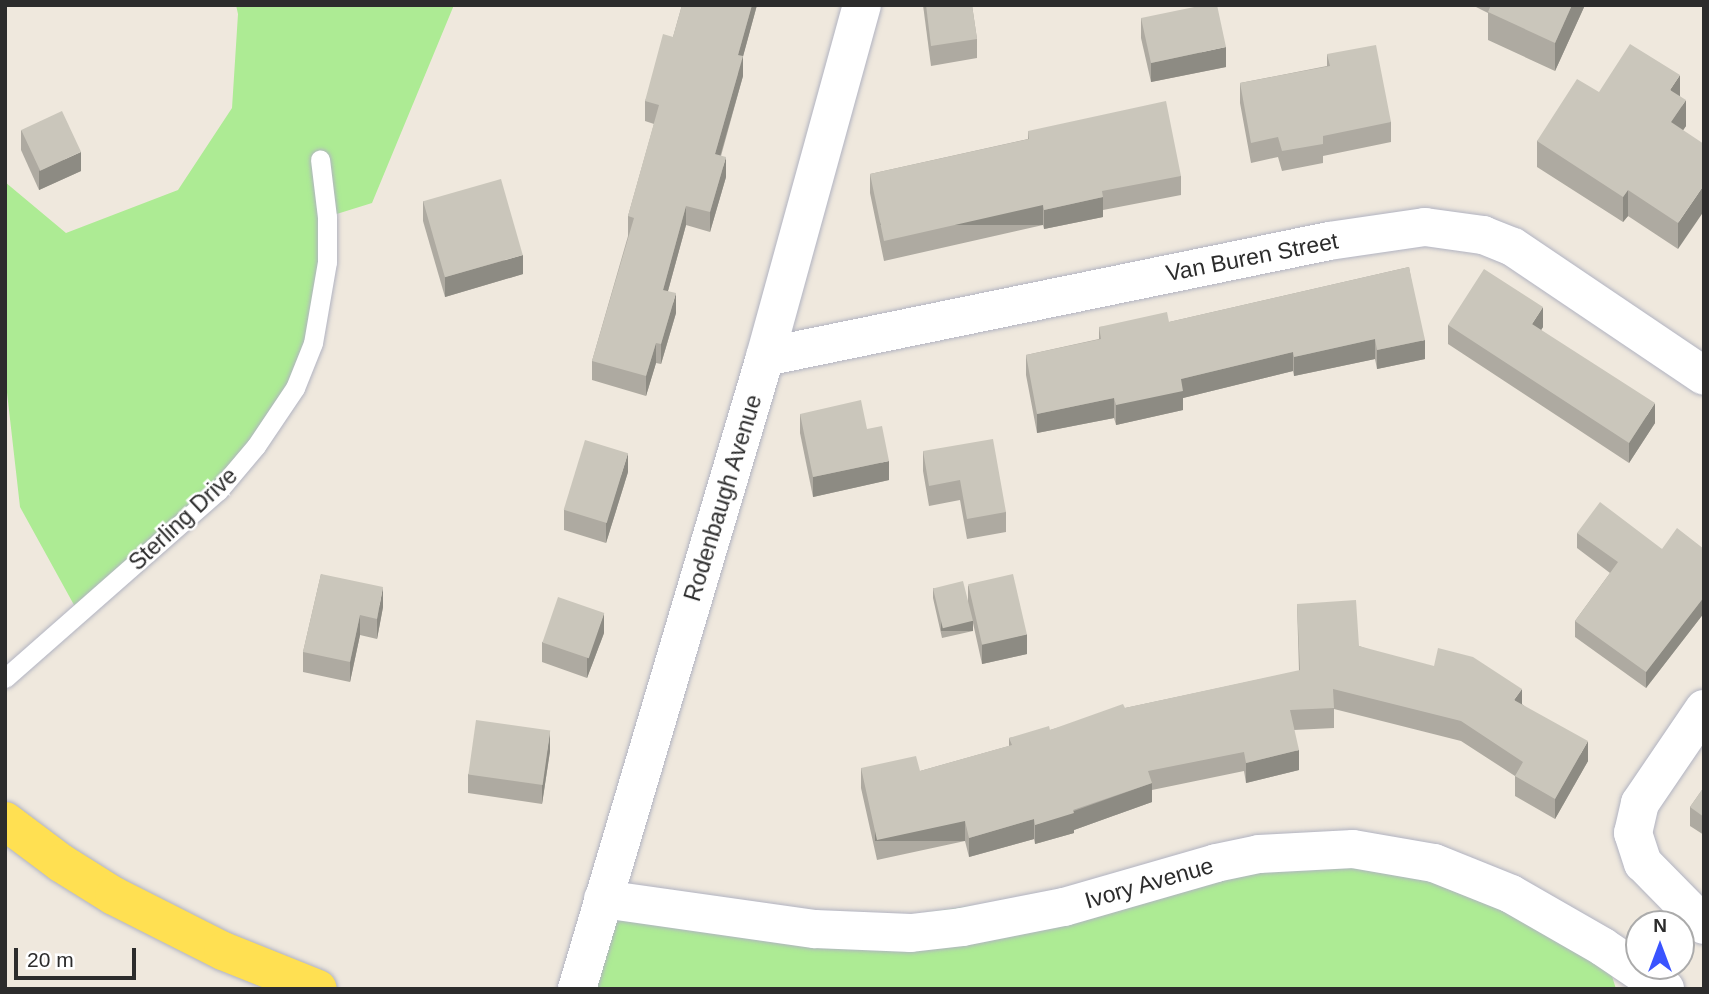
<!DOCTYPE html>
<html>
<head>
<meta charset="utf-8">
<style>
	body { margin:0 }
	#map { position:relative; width:1709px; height:994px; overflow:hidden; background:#efe8dd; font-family:Helvetica,sans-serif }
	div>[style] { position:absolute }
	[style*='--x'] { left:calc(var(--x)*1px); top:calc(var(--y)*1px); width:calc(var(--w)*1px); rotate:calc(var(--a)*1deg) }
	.green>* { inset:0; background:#adeb94 }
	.roads { filter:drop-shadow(0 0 2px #b1b3c1) drop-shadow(0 0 2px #b1b3c1) }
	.lane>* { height:19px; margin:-9.5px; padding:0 9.5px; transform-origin:9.5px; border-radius:9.5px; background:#fff }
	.street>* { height:38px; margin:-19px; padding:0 19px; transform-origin:19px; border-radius:19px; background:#fff }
	.primary>* { height:38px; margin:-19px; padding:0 19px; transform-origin:19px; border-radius:19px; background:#ffe052 }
	.wall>* { inset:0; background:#aeaaa1 }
	.shaded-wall>* { inset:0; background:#8d8b83; transform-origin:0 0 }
	.building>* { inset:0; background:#cac6bb; transform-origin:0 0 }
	span { translate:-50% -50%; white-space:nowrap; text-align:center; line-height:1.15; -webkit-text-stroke:5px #fff; paint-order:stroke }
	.street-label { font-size:23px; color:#2c2c2c }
	.frame { position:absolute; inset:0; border:7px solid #2c2c2c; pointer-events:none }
	.north { position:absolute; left:1625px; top:910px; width:70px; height:70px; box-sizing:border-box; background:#fff; border:2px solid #ababab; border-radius:50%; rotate:0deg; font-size:19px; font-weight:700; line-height:28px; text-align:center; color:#2c2c2c }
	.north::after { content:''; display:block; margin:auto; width:24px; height:32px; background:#3a54ff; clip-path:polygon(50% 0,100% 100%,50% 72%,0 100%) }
	.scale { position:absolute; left:14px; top:948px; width:122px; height:32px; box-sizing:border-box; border:4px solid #2c2c2c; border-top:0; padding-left:9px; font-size:21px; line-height:24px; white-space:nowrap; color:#2c2c2c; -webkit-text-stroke:5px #fff; paint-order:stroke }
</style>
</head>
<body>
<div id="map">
	<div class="green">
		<i style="clip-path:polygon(236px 5px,454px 5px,372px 203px,327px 217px,313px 343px,256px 446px,79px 614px,20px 507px,5px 375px,5px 182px,66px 233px,178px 190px,232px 108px,238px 14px)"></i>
		<i style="clip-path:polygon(1353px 849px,1603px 947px,1616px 989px,577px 989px,603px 899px,815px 929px)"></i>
	</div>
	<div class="roads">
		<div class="lane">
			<i style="--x:5;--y:678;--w:283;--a:-41.3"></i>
			<i style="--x:218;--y:491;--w:59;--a:-49.8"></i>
			<i style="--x:256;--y:446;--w:70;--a:-56.1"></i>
			<i style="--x:295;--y:388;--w:48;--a:-68.2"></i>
			<i style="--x:313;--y:343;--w:82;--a:-80.2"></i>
			<i style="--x:327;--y:262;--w:45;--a:-90"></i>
			<i style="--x:327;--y:217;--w:58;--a:-96.9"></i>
		</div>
		<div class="street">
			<i style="--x:765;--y:357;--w:576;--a:-11.62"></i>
			<i style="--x:1329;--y:241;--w:97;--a:-8.3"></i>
			<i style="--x:1425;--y:227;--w:59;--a:7.9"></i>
			<i style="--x:1483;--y:235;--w:32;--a:22"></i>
			<i style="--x:1513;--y:247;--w:230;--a:34"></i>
			<i style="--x:1704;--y:709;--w:114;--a:124.2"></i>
			<i style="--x:1640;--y:803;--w:31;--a:103"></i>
			<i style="--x:1633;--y:833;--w:32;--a:72"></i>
			<i style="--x:1643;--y:863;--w:87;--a:45.5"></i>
			<i style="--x:603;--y:899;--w:214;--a:8.1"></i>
			<i style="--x:815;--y:929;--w:96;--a:2.4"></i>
			<i style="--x:911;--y:933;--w:51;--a:-6.7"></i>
			<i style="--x:962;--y:927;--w:104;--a:-11.1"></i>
			<i style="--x:1064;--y:907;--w:158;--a:-16.1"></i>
			<i style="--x:1216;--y:863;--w:44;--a:-11.8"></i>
			<i style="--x:1259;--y:854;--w:94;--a:-3"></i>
			<i style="--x:1353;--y:849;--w:82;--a:9.8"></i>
			<i style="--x:1434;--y:863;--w:83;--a:21.9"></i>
			<i style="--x:1511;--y:894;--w:106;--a:29.9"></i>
			<i style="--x:1603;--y:947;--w:75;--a:34.1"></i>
			<i style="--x:577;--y:989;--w:659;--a:-73.43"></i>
			<i style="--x:765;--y:357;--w:365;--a:-74.6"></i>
		</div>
		<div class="primary">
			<i style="--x:5;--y:821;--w:70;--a:36.9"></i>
			<i style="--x:61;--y:863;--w:62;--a:31.9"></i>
			<i style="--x:114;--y:896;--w:122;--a:26.8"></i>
			<i style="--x:223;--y:951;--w:102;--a:21.8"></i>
		</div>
	</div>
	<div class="wall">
		<i style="clip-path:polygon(682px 5px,757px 5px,743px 56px,743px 76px,721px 156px,726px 177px,710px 232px,686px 225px,668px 291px,676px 313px,661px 364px,656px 363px,646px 396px,592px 380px,592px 361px,628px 236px,628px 216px,654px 124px,645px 121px,645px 101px,673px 37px)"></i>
		<i style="clip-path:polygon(923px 5px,972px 5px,977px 39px,977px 58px,931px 66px)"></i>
		<i style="clip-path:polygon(1472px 5px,1585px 5px,1555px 71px,1488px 40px,1488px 13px)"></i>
		<i style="clip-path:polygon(1141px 18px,1226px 67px,1151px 82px,1141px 38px)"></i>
		<i style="clip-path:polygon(1327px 54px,1391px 122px,1391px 142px,1323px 156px,1323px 163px,1282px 171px,1278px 157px,1251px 163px,1240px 103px,1240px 83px,1327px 66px)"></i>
		<i style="clip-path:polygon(1599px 92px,1680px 96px,1686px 126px,1683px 130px,1678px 249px,1628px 216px,1623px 222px,1537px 167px,1537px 141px)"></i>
		<i style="clip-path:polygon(21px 130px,81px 171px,39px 190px,21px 150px)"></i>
		<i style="clip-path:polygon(1028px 131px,1181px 176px,1181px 195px,1103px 210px,1103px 217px,1044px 229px,1043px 225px,884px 261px,870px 193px,870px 174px,1028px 139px)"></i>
		<i style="clip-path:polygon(423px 201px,523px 274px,445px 297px,423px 221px)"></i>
		<i style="clip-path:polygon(1409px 267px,1425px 359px,1377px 369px,1375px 359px,1294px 376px,1293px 371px,1183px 398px,1183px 410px,1116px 425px,1114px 418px,1037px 433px,1026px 375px,1026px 355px,1099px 339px,1099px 327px,1169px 322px)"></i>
		<i style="clip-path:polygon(1448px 325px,1543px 327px,1541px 330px,1655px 423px,1629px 463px,1448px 344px)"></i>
		<i style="clip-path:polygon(800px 414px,867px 429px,889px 480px,813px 497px,800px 433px)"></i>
		<i style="clip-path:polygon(923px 451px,1006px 512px,1006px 532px,967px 539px,960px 500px,929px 506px,923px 471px)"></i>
		<i style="clip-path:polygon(628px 472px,606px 543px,564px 530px,564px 510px)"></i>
		<i style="clip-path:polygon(1577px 533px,1662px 549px,1704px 549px,1704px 613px,1646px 688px,1575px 637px,1575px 621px,1610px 573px,1577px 548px)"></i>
		<i style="clip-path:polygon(321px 574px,383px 607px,377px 639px,360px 635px,350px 682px,303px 672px,303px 652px)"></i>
		<i style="clip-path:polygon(968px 585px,1027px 654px,982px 664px,973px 623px,973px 631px,942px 638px,933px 598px,933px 588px,968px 603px)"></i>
		<i style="clip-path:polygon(1297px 604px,1359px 646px,1522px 704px,1588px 761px,1555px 819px,1515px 796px,1515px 776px,1461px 741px,1334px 709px,1334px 728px,1294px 730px,1299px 770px,1246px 783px,1244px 771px,1152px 790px,1152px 802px,1074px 830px,1074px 833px,1035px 844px,1034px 839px,969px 857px,965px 841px,877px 860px,861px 788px,861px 768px,920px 771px,1009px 746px,1009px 738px,1050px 730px,1125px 708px,1299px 671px)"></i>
		<i style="clip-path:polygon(604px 633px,587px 678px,542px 662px,542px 642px)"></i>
		<i style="clip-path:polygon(550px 751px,542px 804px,468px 793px,468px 774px)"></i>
		<i style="clip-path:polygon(1704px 787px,1704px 835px,1690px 826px,1690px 807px)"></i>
	</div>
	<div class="shaded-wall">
		<i style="clip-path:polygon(752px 5px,757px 5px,738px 75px,738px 55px)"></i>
		<i style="clip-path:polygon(1572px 5px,1585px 5px,1555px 71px,1555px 43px)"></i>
		<i style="clip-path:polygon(1226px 47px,1226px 67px,1151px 82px,1151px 63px)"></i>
		<i style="clip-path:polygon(743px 56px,743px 76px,715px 174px,715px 154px)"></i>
		<i style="clip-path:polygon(1680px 75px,1680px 101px,1670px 90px)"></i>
		<i style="clip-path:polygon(1686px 100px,1686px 126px,1671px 148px,1671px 122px)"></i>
		<i style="clip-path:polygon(81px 152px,81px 171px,39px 190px,39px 171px)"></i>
		<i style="clip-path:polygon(726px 157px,726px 177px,710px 232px,710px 212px)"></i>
		<i style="clip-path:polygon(1704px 185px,1704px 211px,1678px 249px,1678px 223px)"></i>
		<i style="clip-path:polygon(1628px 190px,1628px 216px,1623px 222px,1623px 197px)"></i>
		<i style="clip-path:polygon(1103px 197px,1103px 217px,1044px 229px,1044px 210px)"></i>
		<i style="left:1043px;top:205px;width:20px;height:163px;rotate:90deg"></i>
		<i style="clip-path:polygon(686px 206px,686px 225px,663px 309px,663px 290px)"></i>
		<i style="clip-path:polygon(523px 255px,523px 274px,445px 297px,445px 277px)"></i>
		<i style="clip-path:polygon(676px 293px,676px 313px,661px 364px,661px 344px)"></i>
		<i style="clip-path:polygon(1543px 307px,1543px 327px,1532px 344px,1532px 324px)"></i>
		<i style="clip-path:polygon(1375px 339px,1375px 359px,1294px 376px,1294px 357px)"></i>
		<i style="clip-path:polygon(1425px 340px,1425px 359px,1377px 369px,1377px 350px)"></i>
		<i style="clip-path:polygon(656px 343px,656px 363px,646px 396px,646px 376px)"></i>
		<i style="clip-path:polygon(1293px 352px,1293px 371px,1183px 398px,1183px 410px,1116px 425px,1116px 405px,1181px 379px)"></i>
		<i style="clip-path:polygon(1114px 398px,1114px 418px,1037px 433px,1037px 414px)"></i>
		<i style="clip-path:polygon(1655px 403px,1655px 423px,1629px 463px,1629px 443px)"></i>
		<i style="clip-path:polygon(628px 453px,628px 472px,606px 543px,606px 523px)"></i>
		<i style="clip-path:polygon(889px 461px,889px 480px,813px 497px,813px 477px)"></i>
		<i style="clip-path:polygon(383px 587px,383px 607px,377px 639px,377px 619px)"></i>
		<i style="clip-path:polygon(1704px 597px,1704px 613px,1646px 688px,1646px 672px)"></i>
		<i style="clip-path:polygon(604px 613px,604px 633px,587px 678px,587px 659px)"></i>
		<i style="clip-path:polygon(360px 615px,360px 635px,350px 682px,350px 662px)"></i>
		<i style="left:973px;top:621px;width:10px;height:32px;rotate:90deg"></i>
		<i style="clip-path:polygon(1027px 634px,1027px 654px,982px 664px,982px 644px)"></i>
		<i style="clip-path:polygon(1522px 689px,1522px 708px,1514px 700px)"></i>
		<i style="clip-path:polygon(550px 731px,550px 751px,542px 804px,542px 785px)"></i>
		<i style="clip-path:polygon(1588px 741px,1588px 761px,1555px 819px,1555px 799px)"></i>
		<i style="clip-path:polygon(1299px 750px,1299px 770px,1246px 783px,1246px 763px)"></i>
		<i style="clip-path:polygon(1152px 783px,1152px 802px,1074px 830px,1074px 833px,1035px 844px,1035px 825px)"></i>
		<i style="clip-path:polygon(1034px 819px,1034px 839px,969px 857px,969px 838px)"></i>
		<i style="left:965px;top:821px;width:20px;height:90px;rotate:90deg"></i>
	</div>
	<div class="building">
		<i style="clip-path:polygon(682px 5px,752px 5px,738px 55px,743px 56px,715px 154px,726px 157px,710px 212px,686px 206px,663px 290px,676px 293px,661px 344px,656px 343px,646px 376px,592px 361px,634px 218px,628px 216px,659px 105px,645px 101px,663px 34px,673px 37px)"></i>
		<i style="clip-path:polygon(926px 5px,972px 5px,977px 39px,931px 46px)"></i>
		<i style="clip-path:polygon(1204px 5px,1217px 5px,1226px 47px,1151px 63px,1141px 18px)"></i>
		<i style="clip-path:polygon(1491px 5px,1572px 5px,1555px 43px,1488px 12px)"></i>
		<i style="clip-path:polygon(1630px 44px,1680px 75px,1670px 90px,1686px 100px,1671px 122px,1704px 144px,1704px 185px,1678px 223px,1628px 190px,1623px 197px,1537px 141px,1577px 79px,1599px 92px)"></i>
		<i style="clip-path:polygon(1376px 45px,1391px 122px,1323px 136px,1323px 144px,1282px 151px,1278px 137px,1251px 143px,1240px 83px,1330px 66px,1327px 54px)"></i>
		<i style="clip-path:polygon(1166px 101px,1181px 176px,1102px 191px,1103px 197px,1044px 210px,1043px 205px,884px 241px,870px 174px,1029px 139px,1028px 131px)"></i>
		<i style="left:62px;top:111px;width:45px;height:45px;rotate:65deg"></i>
		<i style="left:501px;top:179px;width:79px;height:81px;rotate:74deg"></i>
		<i style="clip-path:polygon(1409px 267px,1425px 340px,1377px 350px,1375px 339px,1294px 357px,1293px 352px,1181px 379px,1183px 391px,1116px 405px,1114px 398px,1037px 414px,1026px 355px,1101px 339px,1099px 327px,1167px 312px,1169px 322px)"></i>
		<i style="clip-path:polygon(1484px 269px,1543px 307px,1532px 324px,1655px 403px,1629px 443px,1448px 325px)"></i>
		<i style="clip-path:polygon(861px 400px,867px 429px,882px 426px,889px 461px,813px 477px,800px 414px)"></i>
		<i style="clip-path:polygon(993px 439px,1006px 512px,967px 519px,960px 480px,929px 486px,923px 451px)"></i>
		<i style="left:585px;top:440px;width:45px;height:73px;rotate:17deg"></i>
		<i style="clip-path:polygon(1600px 502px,1662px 549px,1677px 528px,1704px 549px,1704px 597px,1646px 672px,1575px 621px,1618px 562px,1577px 533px)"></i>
		<i style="clip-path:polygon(321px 574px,383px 587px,377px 619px,360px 615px,350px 662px,303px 652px)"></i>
		<i style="left:1013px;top:574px;width:62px;height:46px;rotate:77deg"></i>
		<i style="left:963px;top:581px;width:41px;height:31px;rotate:76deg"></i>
		<i style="left:558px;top:597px;width:49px;height:48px;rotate:19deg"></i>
		<i style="clip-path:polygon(1356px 600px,1359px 646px,1434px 666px,1438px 648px,1473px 657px,1522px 689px,1514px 700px,1588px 741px,1555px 799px,1515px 776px,1523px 762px,1461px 721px,1333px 689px,1334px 708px,1290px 710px,1299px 750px,1246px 763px,1244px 752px,1148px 771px,1152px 783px,1073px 810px,1074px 813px,1035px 825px,1034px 819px,969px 838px,965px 821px,877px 840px,861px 768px,916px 756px,920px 771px,1012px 745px,1009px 738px,1049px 726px,1050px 730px,1123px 704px,1125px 708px,1300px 670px,1297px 604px)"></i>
		<i style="left:476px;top:720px;width:75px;height:55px;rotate:8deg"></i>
		<i style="clip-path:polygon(1704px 787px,1704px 817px,1690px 807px)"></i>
	</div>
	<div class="street-label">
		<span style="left:1252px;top:257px;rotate:-11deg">Van Buren Street</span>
		<span style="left:723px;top:498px;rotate:-73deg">Rodenbaugh Avenue</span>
		<span style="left:183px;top:519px;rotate:-43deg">Sterling Drive</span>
		<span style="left:1149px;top:883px;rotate:-16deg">Ivory Avenue</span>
	</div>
	<div class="frame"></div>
	<div class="north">N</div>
	<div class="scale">20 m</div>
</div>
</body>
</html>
